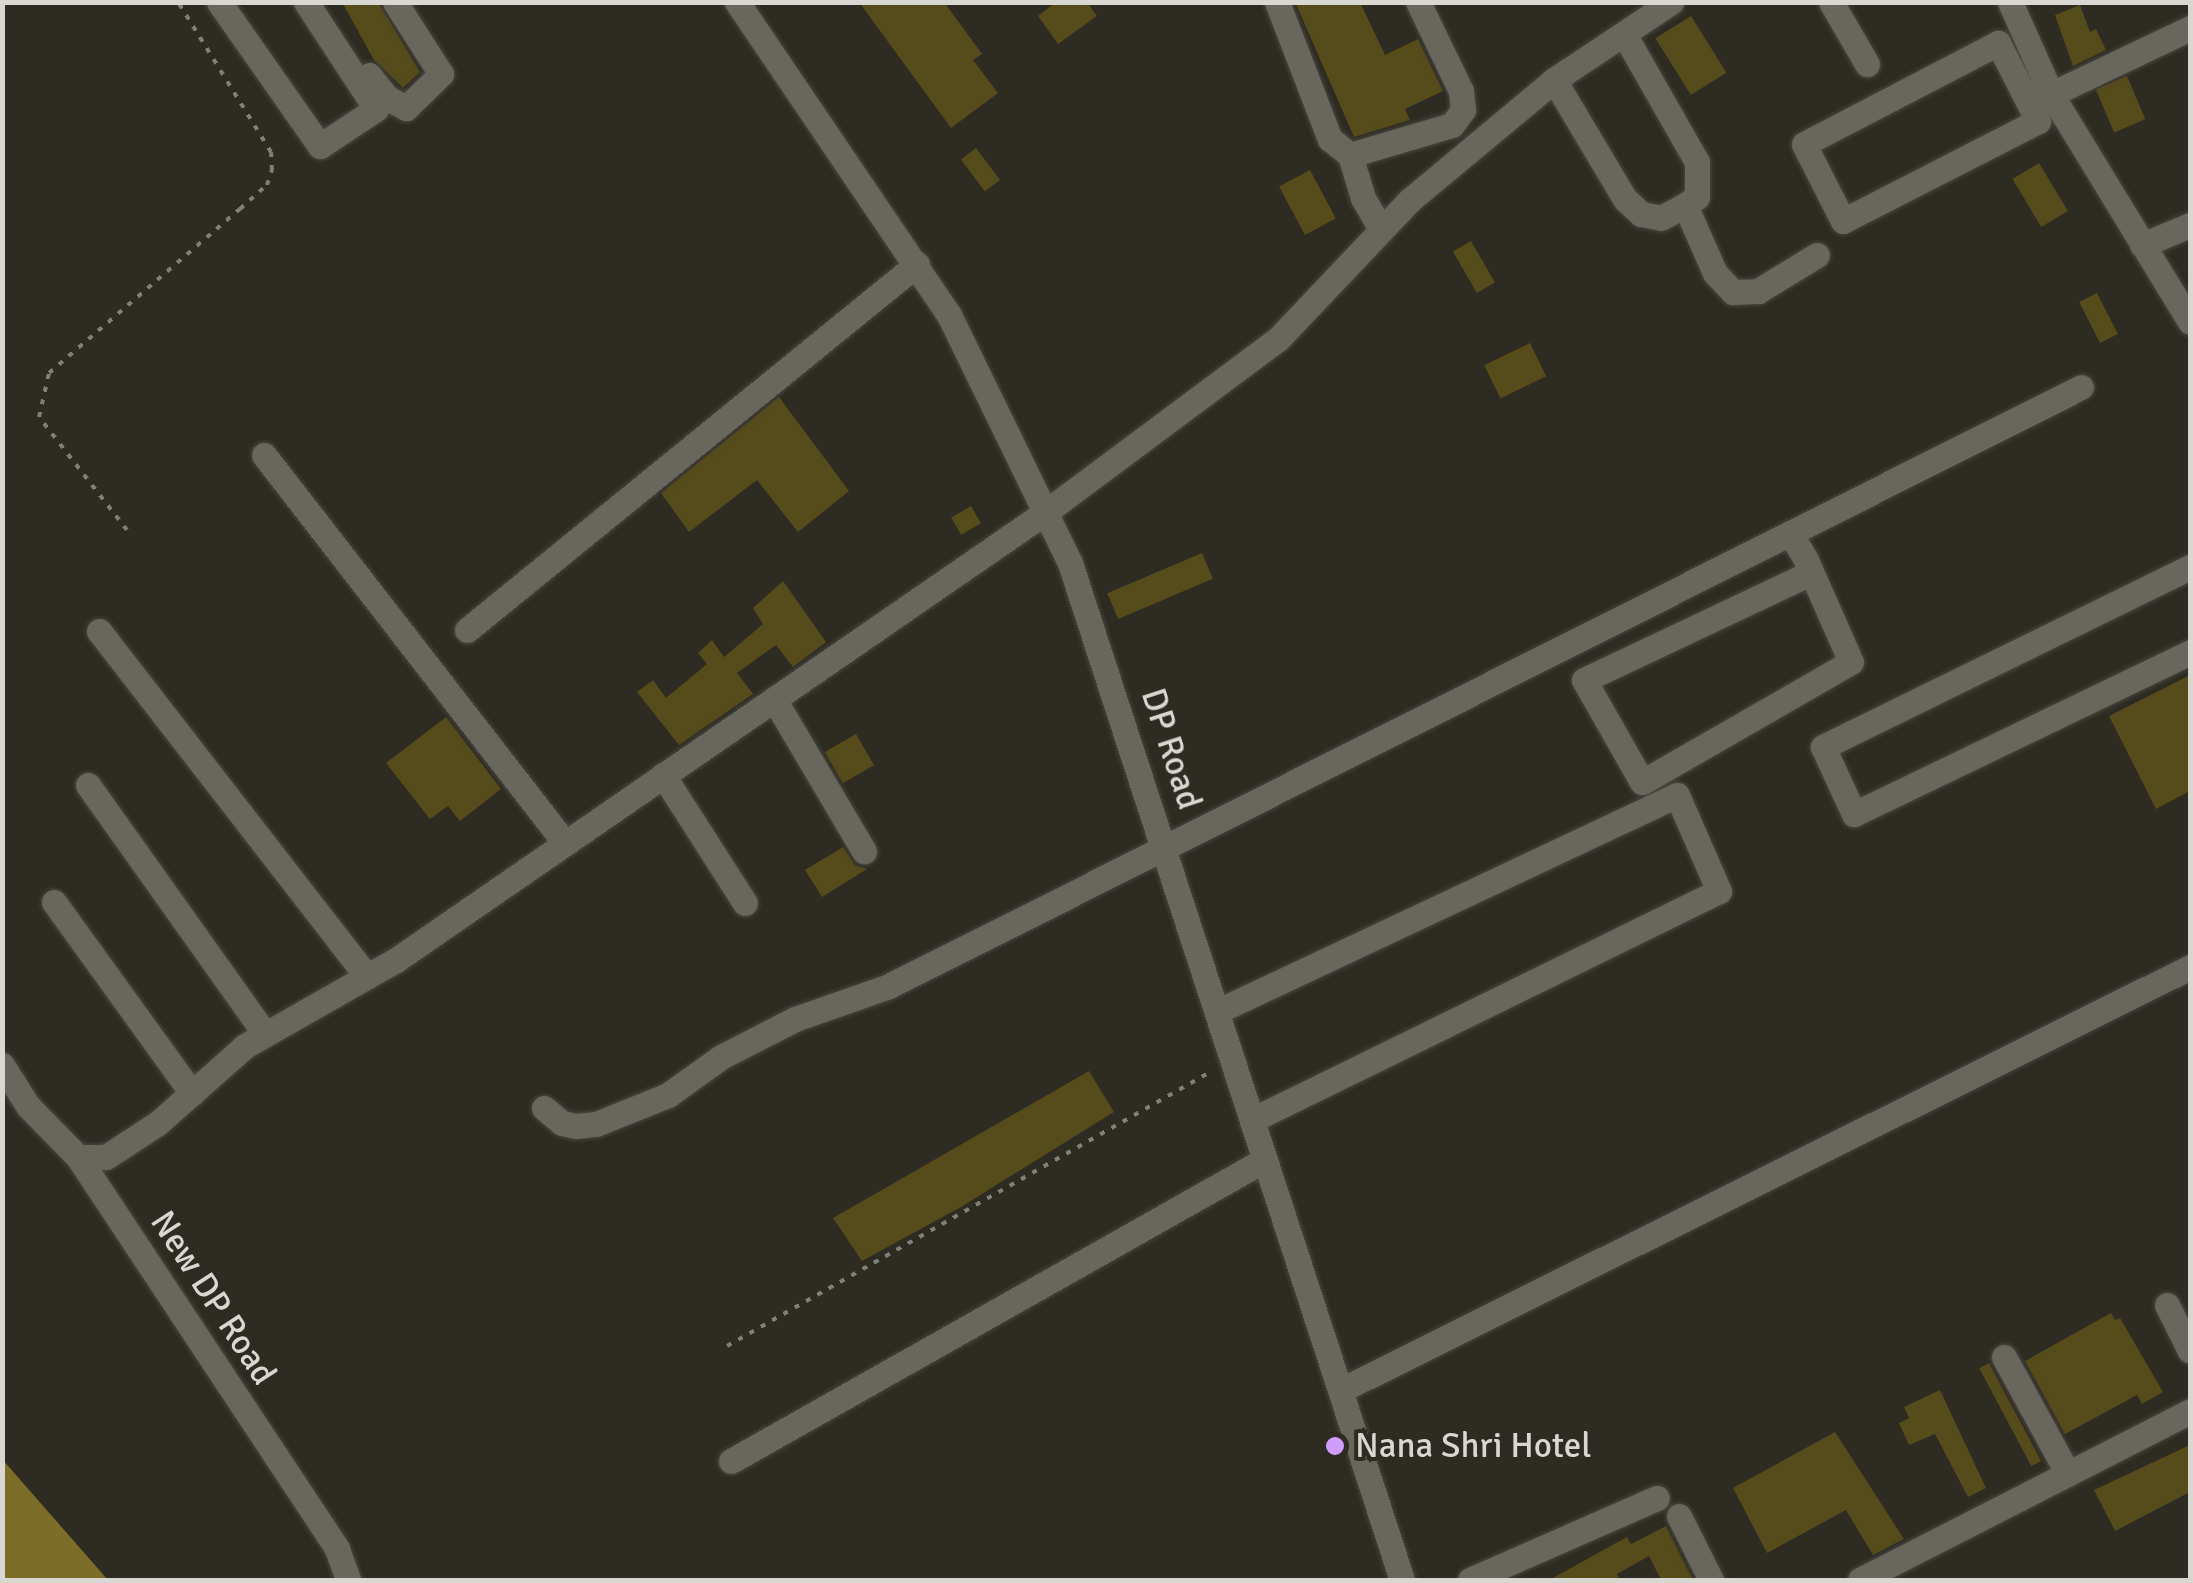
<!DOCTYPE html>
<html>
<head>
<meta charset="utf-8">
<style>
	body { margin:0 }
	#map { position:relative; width:2193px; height:1583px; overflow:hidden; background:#2d2b22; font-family:Signika,sans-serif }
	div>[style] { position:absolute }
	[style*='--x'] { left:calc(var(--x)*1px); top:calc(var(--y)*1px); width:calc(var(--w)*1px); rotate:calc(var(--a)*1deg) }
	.water>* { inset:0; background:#7c6d28 }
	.building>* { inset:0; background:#564b1b; transform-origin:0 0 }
	.path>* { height:4px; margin-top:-2px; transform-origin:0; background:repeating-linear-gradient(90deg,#818078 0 5px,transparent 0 13px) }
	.roads { filter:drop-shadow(0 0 2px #48463f) drop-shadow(0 0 2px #48463f) }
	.minor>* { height:25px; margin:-12.5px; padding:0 12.5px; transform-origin:12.5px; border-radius:12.5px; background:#69665d }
	.dots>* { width:28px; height:28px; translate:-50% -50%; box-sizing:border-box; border:5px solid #2d2b22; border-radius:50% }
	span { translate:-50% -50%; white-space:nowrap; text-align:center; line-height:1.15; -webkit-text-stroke:8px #2d2b22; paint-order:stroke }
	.street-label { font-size:35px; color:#d8d7d1 }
	.poi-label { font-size:35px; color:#d8d7d1 }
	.left { translate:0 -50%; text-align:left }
	.frame { position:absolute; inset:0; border:5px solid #d8d7d1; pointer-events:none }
</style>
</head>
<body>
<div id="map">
	<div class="water">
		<i style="clip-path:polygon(2px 1459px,30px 1491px,108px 1580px,3px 1580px)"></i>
	</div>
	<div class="building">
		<i style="clip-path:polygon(342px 2px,378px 2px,420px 72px,403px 88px,374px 60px)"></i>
		<i style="clip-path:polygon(859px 2px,944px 2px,982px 54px,973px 60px,998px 93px,951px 128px)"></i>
		<i style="clip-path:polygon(1056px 2px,1087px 2px,1097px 16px,1058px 44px,1038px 16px)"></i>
		<i style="clip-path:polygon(1295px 2px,1360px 2px,1385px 55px,1418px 39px,1443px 91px,1405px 109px,1410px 120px,1354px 137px)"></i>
		<i style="clip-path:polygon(2080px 5px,2090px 32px,2096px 29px,2106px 50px,2073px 66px,2055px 15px)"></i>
		<i style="left:1691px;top:16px;width:67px;height:42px;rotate:58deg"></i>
		<i style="left:2127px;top:76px;width:47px;height:34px;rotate:67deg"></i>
		<i style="left:976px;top:148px;width:40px;height:19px;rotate:53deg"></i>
		<i style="left:2039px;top:163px;width:56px;height:31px;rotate:59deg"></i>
		<i style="left:1310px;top:170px;width:55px;height:35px;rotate:62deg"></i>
		<i style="left:1471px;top:241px;width:48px;height:21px;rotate:60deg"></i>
		<i style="left:2097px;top:293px;width:46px;height:20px;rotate:63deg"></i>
		<i style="left:1530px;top:343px;width:37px;height:51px;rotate:64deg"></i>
		<i style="clip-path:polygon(779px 397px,849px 491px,798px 532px,757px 480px,689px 532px,661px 493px)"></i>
		<i style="left:971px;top:506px;width:20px;height:23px;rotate:60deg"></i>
		<i style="left:1202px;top:553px;width:28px;height:103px;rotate:67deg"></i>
		<i style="clip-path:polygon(783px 581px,826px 642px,793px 667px,776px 645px,737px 673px,753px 694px,679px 745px,637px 692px,653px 680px,666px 698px,707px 664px,698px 653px,712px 640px,724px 657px,763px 624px,753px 608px)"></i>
		<i style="clip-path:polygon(2190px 675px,2190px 791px,2156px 809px,2109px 716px)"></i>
		<i style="clip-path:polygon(446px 717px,501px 789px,460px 821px,448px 806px,430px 819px,386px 763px)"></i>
		<i style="left:856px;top:734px;width:36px;height:36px;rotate:60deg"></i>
		<i style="clip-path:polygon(843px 847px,855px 865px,867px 869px,822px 897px,805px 870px)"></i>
		<i style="clip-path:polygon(1089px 1071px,1114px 1112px,961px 1207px,862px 1261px,833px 1218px)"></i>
		<i style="clip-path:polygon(2111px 1313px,2115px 1320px,2120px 1318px,2163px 1392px,2142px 1404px,2137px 1395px,2065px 1434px,2025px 1361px)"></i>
		<i style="left:1989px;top:1363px;width:111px;height:11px;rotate:62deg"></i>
		<i style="clip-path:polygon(1940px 1390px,1986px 1488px,1968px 1497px,1935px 1434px,1909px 1445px,1899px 1423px,1909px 1418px,1904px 1407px)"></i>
		<i style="clip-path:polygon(1835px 1432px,1904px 1539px,1873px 1555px,1846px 1510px,1767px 1553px,1733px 1488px)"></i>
		<i style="clip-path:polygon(2190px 1445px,2190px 1492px,2115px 1531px,2094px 1490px)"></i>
		<i style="clip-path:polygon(1666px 1526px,1693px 1580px,1661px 1580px,1649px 1556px,1617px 1574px,1620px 1580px,1549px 1580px,1627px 1537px,1631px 1544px)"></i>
	</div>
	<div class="path">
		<i style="--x:127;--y:530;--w:143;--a:-127.9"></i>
		<i style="--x:39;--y:417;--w:45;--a:-77.2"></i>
		<i style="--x:49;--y:373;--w:252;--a:-40.7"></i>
		<i style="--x:240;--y:209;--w:36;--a:-42"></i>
		<i style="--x:267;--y:185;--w:16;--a:-72"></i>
		<i style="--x:272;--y:170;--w:18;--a:-93"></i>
		<i style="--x:271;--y:152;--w:176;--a:-121.8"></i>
		<i style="--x:727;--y:1346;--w:558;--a:-29.55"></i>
	</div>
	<div class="roads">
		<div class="minor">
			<i style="--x:219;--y:2;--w:176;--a:55"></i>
			<i style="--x:320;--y:146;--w:67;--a:-33.5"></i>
			<i style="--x:376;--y:109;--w:128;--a:-123.2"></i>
			<i style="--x:737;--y:2;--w:378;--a:55.9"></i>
			<i style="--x:949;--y:315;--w:276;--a:64"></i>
			<i style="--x:1070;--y:563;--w:1070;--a:71.92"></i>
			<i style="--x:1277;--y:2;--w:147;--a:68.9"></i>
			<i style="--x:1330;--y:139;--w:26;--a:39"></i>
			<i style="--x:1350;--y:155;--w:106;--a:-16.4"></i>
			<i style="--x:1452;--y:125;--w:19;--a:-54"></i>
			<i style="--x:1463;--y:110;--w:19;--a:-96"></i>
			<i style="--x:1461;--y:91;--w:99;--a:-115.8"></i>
			<i style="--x:1831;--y:2;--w:72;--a:59.9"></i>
			<i style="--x:2010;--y:2;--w:101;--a:66"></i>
			<i style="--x:2051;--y:94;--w:267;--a:58.6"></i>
			<i style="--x:1998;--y:43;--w:88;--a:62.9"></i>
			<i style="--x:2038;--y:121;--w:219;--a:152.9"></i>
			<i style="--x:1843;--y:221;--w:86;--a:-116.9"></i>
			<i style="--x:1804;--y:144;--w:219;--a:-27.5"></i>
			<i style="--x:369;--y:75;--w:28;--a:52"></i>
			<i style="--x:386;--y:97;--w:23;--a:29"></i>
			<i style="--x:406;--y:108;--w:49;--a:-44.2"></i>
			<i style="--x:441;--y:74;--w:85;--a:-122.6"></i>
			<i style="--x:1554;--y:80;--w:139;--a:59.2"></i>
			<i style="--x:1625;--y:199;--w:22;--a:43"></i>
			<i style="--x:1641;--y:214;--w:20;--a:11"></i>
			<i style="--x:1661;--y:218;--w:27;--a:-28"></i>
			<i style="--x:1685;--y:205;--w:14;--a:-34"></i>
			<i style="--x:1697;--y:197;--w:35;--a:-90"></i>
			<i style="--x:1697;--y:162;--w:147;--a:-119.7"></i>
			<i style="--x:2037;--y:101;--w:170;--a:-25.5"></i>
			<i style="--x:1350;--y:155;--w:45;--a:73.2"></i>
			<i style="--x:1363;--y:198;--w:34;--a:60"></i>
			<i style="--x:1685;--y:205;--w:74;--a:66.2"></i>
			<i style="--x:1715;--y:273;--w:26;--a:47"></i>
			<i style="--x:1733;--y:292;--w:25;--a:-2"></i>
			<i style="--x:1758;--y:291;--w:69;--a:-31.4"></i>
			<i style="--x:2142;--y:245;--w:52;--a:-22.6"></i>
			<i style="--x:264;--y:455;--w:491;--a:52.2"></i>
			<i style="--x:1790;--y:533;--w:31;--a:59"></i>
			<i style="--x:1806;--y:560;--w:111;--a:66.2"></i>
			<i style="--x:1851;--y:662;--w:241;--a:150.1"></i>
			<i style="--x:1642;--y:782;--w:117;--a:-119.6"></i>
			<i style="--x:1584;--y:680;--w:250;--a:-25.3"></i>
			<i style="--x:2190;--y:567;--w:409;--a:153.9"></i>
			<i style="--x:1823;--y:747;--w:74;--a:65.2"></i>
			<i style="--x:1854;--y:814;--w:373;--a:-25.7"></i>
			<i style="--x:467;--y:630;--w:580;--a:-39.12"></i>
			<i style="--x:99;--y:631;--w:437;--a:52.2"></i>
			<i style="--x:774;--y:699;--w:177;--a:59.4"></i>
			<i style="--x:663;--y:775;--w:152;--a:57.4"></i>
			<i style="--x:88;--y:785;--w:305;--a:54.6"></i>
			<i style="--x:54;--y:902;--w:236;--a:54.2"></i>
			<i style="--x:1218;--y:1011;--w:507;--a:-25.2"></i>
			<i style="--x:1677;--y:795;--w:105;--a:66.4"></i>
			<i style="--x:1719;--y:891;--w:518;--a:153.88"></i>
			<i style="--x:2;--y:1065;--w:49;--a:57.6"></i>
			<i style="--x:28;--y:1106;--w:71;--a:45.6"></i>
			<i style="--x:78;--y:1157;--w:470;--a:56.5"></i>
			<i style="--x:337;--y:1549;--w:33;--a:70"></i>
			<i style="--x:544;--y:1108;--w:23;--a:40"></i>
			<i style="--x:562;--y:1123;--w:14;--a:12"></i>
			<i style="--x:576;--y:1126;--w:20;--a:-6"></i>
			<i style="--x:596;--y:1124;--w:78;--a:-21.9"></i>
			<i style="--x:668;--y:1095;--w:65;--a:-35.6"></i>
			<i style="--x:721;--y:1057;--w:83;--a:-27.2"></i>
			<i style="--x:795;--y:1019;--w:100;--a:-19.3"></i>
			<i style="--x:889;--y:986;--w:1334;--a:-26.68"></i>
			<i style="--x:78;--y:1157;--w:28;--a:0"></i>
			<i style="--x:106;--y:1157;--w:62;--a:-33.2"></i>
			<i style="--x:158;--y:1123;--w:116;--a:-41.5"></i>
			<i style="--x:245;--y:1046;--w:174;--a:-29.7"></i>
			<i style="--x:396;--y:960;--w:791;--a:-34.59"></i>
			<i style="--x:1047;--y:511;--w:288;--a:-36.7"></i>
			<i style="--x:1278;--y:339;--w:192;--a:-46.5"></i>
			<i style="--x:1410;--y:200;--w:187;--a:-39.8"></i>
			<i style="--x:1554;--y:80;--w:141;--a:-33.7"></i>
			<i style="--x:2167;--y:1305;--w:51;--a:63.4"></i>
			<i style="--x:2004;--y:1357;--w:133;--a:61.3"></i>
			<i style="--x:1341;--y:1390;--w:949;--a:-26.48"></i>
			<i style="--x:731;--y:1461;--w:612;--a:-29.45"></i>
			<i style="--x:1679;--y:1516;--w:72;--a:63.4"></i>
			<i style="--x:1470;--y:1580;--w:204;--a:-23.7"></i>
			<i style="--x:1860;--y:1580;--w:371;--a:-27.1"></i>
		</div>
	</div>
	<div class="dots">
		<i style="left:1335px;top:1446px;background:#d09dff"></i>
	</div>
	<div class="street-label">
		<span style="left:1171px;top:749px;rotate:72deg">DP Road</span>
		<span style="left:213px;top:1298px;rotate:57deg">New DP Road</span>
	</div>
	<div class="poi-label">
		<span class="left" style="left:1355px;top:1446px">Nana Shri Hotel</span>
	</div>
	<div class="frame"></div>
</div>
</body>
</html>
